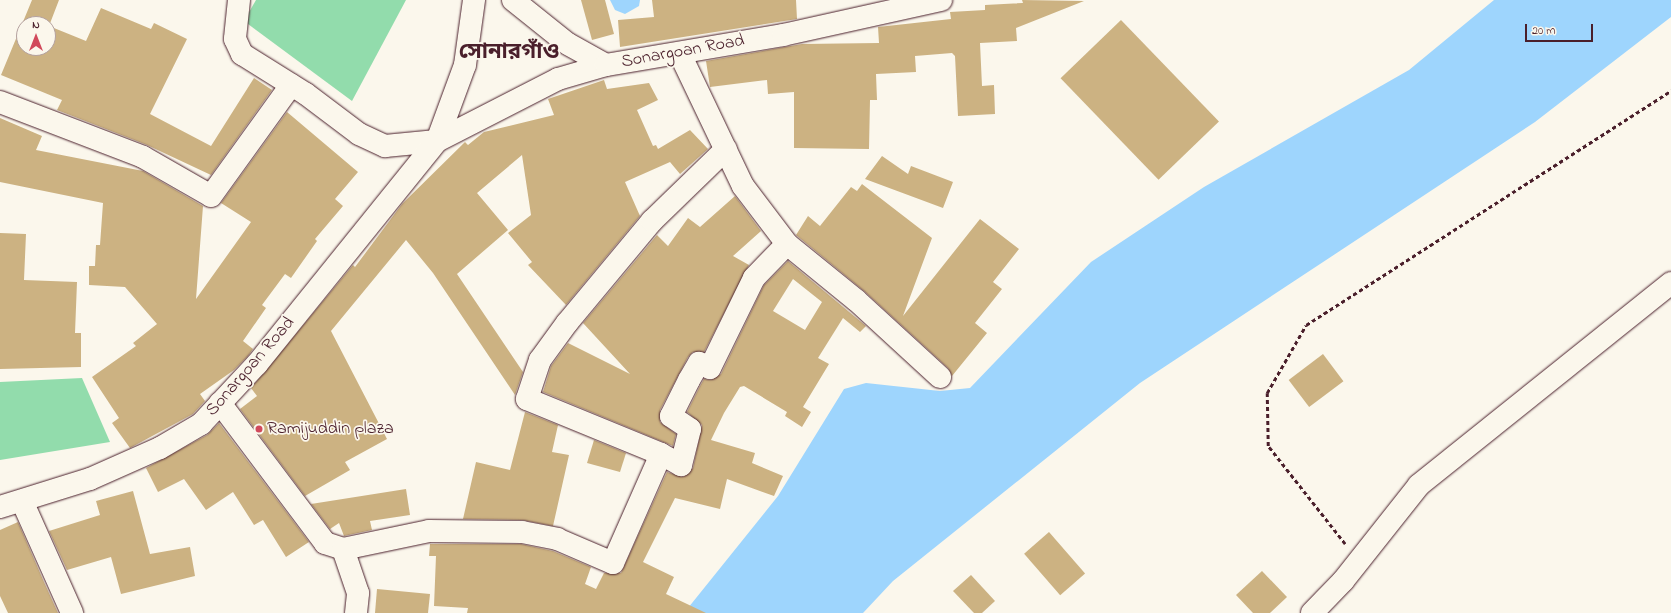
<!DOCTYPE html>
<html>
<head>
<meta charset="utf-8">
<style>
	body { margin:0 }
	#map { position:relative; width:1671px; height:613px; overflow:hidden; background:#fbf7ec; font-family:"Indie Flower","Noto Sans Bengali",sans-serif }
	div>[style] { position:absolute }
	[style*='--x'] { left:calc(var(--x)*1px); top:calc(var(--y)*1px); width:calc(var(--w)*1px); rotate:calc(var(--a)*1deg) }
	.green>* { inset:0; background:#92dcac }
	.water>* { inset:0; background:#9ed5fd }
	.building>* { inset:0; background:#ccb282; transform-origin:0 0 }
	.path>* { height:2.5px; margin-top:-1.25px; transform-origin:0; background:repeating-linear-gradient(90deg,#4a1f2b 0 4px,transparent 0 7px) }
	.roads { filter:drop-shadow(0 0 1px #4a1f2b) drop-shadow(0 0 1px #4a1f2b) }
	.minor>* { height:22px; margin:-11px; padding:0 11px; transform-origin:11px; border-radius:11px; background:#fbf7ec }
	.major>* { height:22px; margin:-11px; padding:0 11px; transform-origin:11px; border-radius:11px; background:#fbf7ec }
	.dots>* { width:11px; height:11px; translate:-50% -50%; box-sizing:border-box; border:2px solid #fbf7ec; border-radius:50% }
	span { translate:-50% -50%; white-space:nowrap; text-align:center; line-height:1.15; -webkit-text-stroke:3.5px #fbf7ec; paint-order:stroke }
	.street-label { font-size:18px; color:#4a1f2b }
	.poi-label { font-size:18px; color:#4a1f2b }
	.left { translate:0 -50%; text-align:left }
	.district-label { font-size:22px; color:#4a1f2b; font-weight:700 }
	.north { position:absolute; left:16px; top:16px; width:40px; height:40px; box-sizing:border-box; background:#fbf7ec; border:1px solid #b4a19f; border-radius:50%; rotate:0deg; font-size:11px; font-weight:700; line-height:16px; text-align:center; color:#4a1f2b }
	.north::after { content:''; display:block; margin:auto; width:14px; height:18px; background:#d1495b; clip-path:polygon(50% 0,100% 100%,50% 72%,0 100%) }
	.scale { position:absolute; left:1525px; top:24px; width:68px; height:18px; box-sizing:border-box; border:2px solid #4a1f2b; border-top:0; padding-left:5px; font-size:12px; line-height:14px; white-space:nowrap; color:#4a1f2b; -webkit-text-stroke:3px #fbf7ec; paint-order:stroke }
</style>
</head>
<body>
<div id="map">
	<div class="green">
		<i style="clip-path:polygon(256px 0,406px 0,352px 101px,244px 21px)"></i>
		<i style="clip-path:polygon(82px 378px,110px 442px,0 460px,0 382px)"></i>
	</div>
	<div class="water">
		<i style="clip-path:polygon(610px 0,640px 0,639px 6px,625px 14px,615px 10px)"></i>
		<i style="clip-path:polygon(1494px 0,1671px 0,1671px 17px,1535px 122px,1140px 383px,893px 581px,863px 613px,684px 613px,778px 496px,844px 389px,866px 383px,940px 391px,970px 388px,1091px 262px,1204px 187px,1409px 70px)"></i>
	</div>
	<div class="building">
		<i style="clip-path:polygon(evenodd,32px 0,59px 0,49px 26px,86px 41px,101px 8px,151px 29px,154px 23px,187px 39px,150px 114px,211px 146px,254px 78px,272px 90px,211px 175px,147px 145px,57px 110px,62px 100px,1px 75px,32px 0,24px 24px,48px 24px,48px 48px,24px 48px,24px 24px)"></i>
		<i style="clip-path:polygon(581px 0,605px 0,614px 34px,592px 40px)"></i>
		<i style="clip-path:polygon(652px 0,796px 0,797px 19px,620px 47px,618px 20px,654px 17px)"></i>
		<i style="clip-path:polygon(1022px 0,1084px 1px,1016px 28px,1017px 41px,980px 43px,982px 86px,994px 85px,995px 114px,958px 116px,955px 56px,952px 53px,915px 56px,916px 72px,876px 74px,877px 100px,870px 100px,869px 149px,794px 148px,794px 92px,768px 94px,767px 80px,710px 87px,706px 61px,802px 44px,879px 43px,878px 27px,951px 19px,950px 12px,985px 10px,985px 5px,1023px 3px)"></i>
		<i style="left:1121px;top:20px;width:141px;height:84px;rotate:46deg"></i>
		<i style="clip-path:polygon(604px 80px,607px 89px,649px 83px,658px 100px,637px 110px,653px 146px,656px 145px,658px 149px,690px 130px,708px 149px,680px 174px,670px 162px,625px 182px,640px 216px,566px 305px,528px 265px,532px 262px,508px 233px,531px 215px,522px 155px,477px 193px,508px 230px,457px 274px,523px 372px,515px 395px,433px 273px,406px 240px,331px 331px,387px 439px,345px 462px,350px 470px,305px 496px,240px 409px,257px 396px,251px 388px,353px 265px,355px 267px,402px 204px,465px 142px,468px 145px,484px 132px,554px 115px,548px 99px)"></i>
		<i style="clip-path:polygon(287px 112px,358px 172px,335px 199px,343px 206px,315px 239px,317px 241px,291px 278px,285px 274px,262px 305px,266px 308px,243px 341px,253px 349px,248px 356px,234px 370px,200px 394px,205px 401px,193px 414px,130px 448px,112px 423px,119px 418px,92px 377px,136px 346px,133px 343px,157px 324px,125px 287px,89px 285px,89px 266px,95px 266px,96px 245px,100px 245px,103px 203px,0 182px,0 118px,42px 136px,36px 150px,143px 171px,203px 206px,196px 299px,251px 222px,221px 203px)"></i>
		<i style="clip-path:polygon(882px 156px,908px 174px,911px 166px,953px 182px,943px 208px,865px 179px)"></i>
		<i style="clip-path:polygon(862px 184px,932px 238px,903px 316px,980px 219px,1019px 249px,993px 282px,1002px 289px,975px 323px,987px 333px,952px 376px,948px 368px,864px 291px,796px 235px,808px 216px,820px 226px,851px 187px,857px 191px)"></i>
		<i style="clip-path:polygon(735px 196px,761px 231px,733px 256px,749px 265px,704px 352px,693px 352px,688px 357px,660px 410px,660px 422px,676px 434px,673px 446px,543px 392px,551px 366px,568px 343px,630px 374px,583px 323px,657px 235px,668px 246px,688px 218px,700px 227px)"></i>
		<i style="clip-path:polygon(0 233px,26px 234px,24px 280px,77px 282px,75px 333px,81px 333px,81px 367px,0 369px)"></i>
		<i style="clip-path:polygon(evenodd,788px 261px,866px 326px,860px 332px,843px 318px,818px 358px,829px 364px,803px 407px,811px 412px,802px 427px,785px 416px,787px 412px,744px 386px,740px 387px,724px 413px,711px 440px,755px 453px,752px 463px,783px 476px,774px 496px,727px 479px,720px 509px,675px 498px,643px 562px,674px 577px,666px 594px,706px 613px,467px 613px,468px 608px,434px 606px,436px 556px,429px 556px,430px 544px,521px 544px,553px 551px,591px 567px,585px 584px,596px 589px,604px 573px,621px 573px,667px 472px,683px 477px,693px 468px,702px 425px,687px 412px,700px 386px,704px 379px,711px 380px,721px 374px,764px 285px,788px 261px,793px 279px,822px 302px,805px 330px,773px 311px,793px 279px)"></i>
		<i style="left:1323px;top:354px;width:34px;height:43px;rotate:53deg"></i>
		<i style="clip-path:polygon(525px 412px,558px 425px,552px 452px,569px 455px,553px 526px,522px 520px,463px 519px,476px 462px,510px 470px)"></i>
		<i style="clip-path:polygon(219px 423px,309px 542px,286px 557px,263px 520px,254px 525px,233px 492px,206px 510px,184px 479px,158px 492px,146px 468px,207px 435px)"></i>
		<i style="clip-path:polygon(594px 440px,626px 453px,620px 472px,587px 463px)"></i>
		<i style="clip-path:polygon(406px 489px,410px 515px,370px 521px,372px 530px,344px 536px,339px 523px,330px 529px,311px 504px)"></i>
		<i style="clip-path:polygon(133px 491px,150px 554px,190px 547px,195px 576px,121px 594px,111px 557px,67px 570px,49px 531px,100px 515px,96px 501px)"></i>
		<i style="clip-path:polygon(18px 522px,44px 582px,58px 613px,8px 613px,0 596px,0 530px)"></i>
		<i style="left:1049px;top:532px;width:55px;height:33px;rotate:49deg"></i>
		<i style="clip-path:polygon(1262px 571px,1287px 597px,1270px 613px,1253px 613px,1236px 595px)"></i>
		<i style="clip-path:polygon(971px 575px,995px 601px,982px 613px,974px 613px,953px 591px)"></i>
		<i style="clip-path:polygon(377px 589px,430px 594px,428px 613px,375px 613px)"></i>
	</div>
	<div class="path">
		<i style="--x:1345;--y:544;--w:125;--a:-128.2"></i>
		<i style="--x:1268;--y:446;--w:53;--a:-91.1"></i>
		<i style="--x:1267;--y:393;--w:78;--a:-60.2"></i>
		<i style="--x:1306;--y:325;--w:434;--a:-32.7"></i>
	</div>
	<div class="roads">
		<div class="minor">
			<i style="--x:239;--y:0;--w:39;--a:96"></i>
			<i style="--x:235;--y:39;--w:17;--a:65"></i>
			<i style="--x:242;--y:54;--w:75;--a:32"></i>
			<i style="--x:306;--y:94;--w:66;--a:37"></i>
			<i style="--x:359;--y:134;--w:29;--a:25"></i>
			<i style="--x:385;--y:146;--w:52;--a:-5.5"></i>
			<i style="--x:680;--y:54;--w:146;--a:64.5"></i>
			<i style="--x:743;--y:186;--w:73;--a:52.8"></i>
			<i style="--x:787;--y:244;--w:89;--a:39.1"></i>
			<i style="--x:856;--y:300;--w:114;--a:42.5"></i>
			<i style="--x:0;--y:102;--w:153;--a:21"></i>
			<i style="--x:143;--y:157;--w:78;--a:29.8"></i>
			<i style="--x:211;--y:196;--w:137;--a:-54.2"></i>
			<i style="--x:220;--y:403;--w:175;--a:53.1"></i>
			<i style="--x:325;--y:543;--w:19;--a:18"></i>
			<i style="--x:661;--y:454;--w:145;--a:-157.7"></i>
			<i style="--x:527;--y:399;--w:41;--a:-71.6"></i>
			<i style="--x:540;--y:360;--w:46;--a:-53.9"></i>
			<i style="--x:567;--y:323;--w:133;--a:-50.2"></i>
			<i style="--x:652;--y:221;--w:103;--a:-44.2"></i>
			<i style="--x:22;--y:501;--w:123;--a:65.9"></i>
			<i style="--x:356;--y:613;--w:20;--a:-84"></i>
			<i style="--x:358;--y:593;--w:46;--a:-108.8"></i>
			<i style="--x:343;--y:549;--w:88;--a:-11.8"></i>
			<i style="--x:429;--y:531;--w:93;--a:0.6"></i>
			<i style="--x:522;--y:532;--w:36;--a:11"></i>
			<i style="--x:557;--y:539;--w:61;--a:23.2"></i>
			<i style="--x:613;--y:563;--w:119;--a:-66.2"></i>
			<i style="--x:661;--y:454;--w:23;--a:29"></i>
			<i style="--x:681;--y:465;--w:37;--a:-76"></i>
			<i style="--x:690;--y:429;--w:23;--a:-146"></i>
			<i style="--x:671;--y:416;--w:40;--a:-63.4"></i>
			<i style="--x:689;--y:380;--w:20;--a:-60"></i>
			<i style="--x:699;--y:363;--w:12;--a:24"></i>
			<i style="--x:710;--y:368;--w:100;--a:-63.9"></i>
			<i style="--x:754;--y:278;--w:47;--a:-45.9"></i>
			<i style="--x:1312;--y:613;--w:45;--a:-45.9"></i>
			<i style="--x:1343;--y:581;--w:122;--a:-51.6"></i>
			<i style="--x:1419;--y:485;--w:323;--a:-38.7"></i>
		</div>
		<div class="major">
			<i style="--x:513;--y:0;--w:70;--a:38.7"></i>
			<i style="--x:568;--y:44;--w:43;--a:28.9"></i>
			<i style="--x:437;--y:141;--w:136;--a:-27.1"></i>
			<i style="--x:558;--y:79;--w:50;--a:-16.3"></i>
			<i style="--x:606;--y:65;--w:180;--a:-9.6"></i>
			<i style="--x:783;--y:35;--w:162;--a:-12.5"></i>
			<i style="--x:0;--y:507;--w:94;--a:-17.3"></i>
			<i style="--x:90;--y:479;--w:77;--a:-23.9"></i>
			<i style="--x:160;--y:448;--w:48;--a:-30.3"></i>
			<i style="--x:201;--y:424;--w:82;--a:-47"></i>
			<i style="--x:257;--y:364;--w:287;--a:-51.1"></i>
			<i style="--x:437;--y:141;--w:81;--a:-69.8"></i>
			<i style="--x:465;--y:65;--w:66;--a:-82.1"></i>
		</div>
	</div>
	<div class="dots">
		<i style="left:259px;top:429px;background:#d1495b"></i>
	</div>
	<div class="street-label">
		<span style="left:683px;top:52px;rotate:-10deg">Sonargoan Road</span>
		<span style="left:251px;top:367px;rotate:-49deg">Sonargoan Road</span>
	</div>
	<div class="poi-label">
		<span class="left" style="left:267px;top:429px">Ramijuddin plaza</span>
	</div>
	<div class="district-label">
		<span style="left:509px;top:54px">সোনারগাঁও</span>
	</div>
	<div class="north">N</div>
	<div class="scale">20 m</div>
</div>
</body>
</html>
